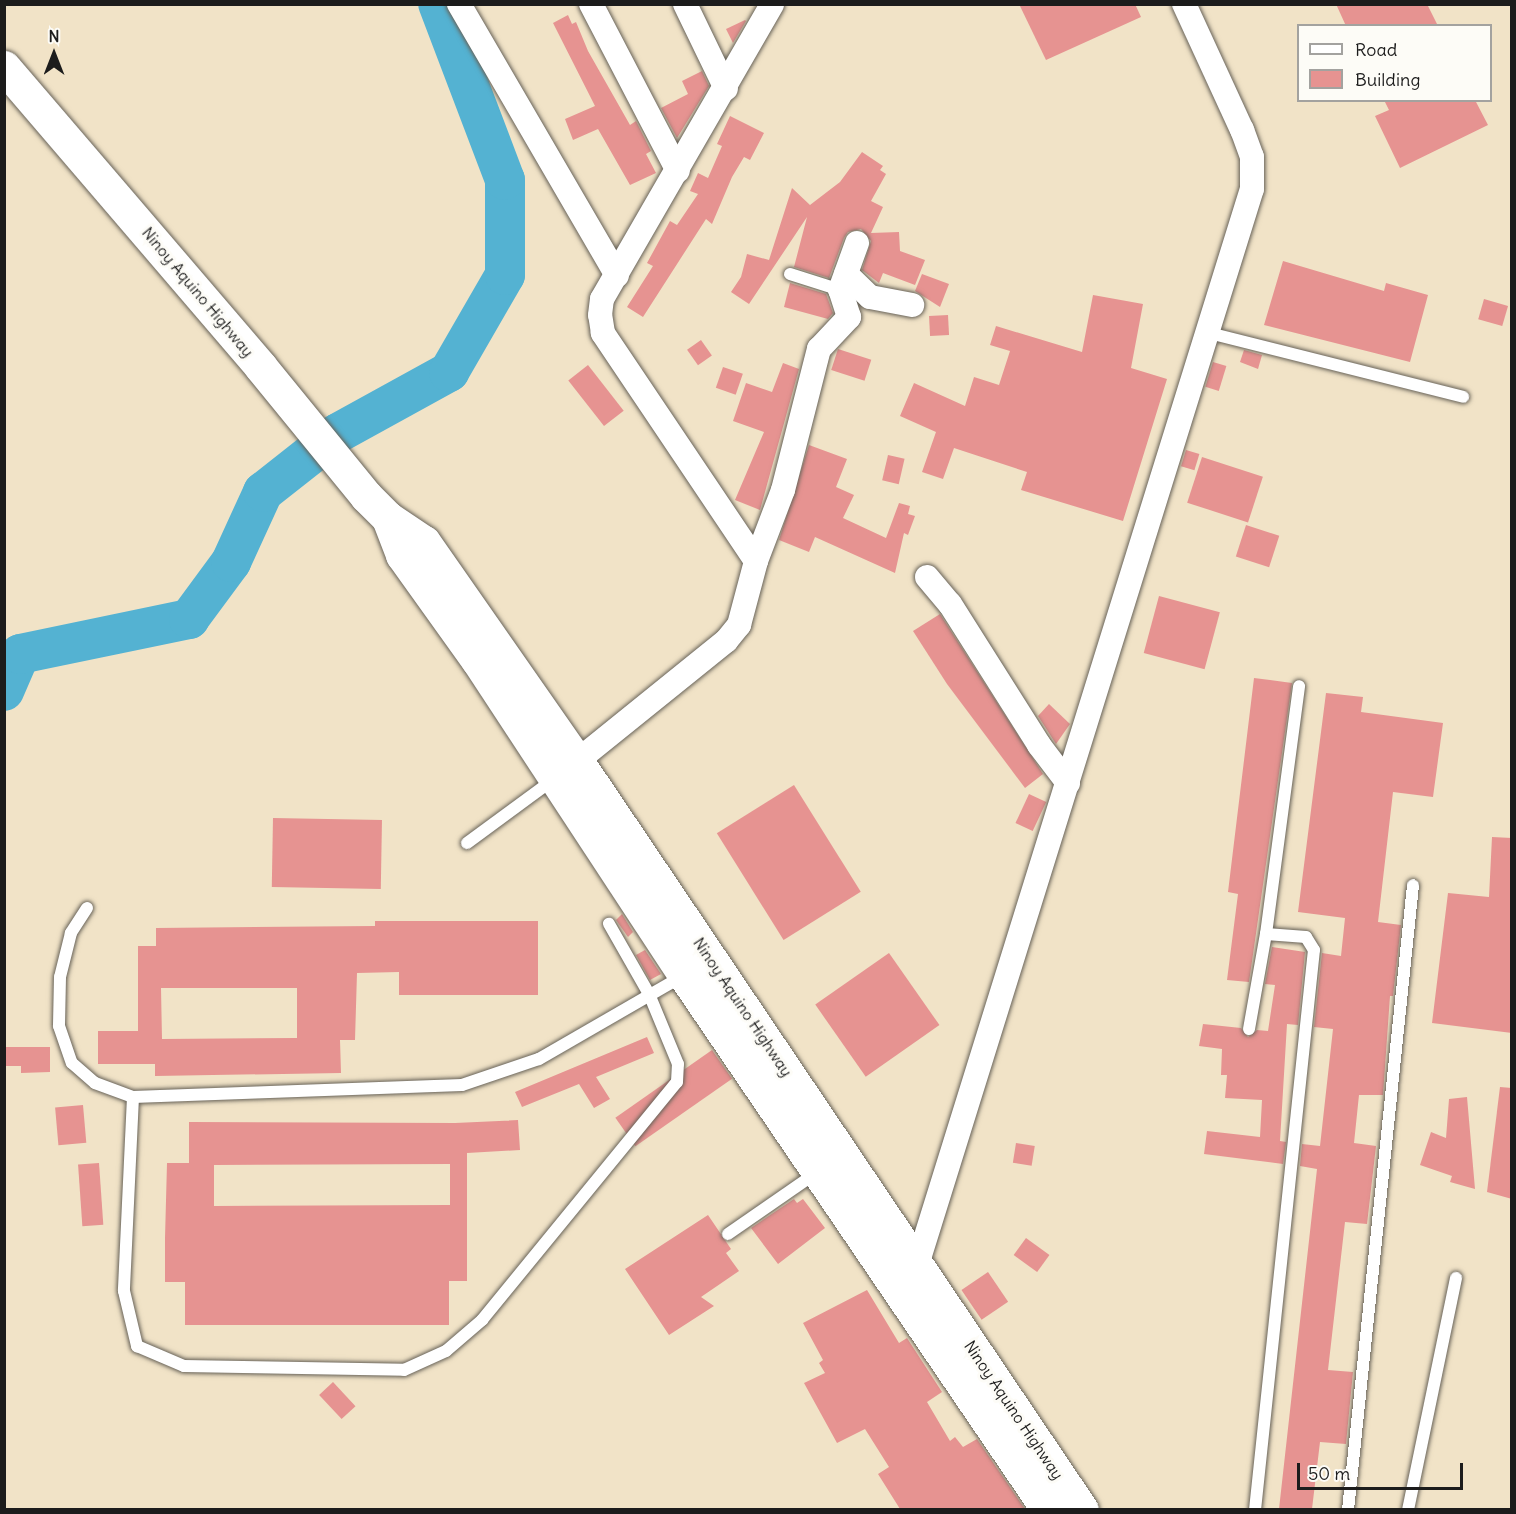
<!DOCTYPE html>
<html>
<head>
<meta charset="utf-8">
<style>
	body { margin:0 }
	#map { position:relative; width:1516px; height:1514px; overflow:hidden; background:#f1e3c7; font-family:Delius,sans-serif }
	div>[style] { position:absolute }
	[style*='--x'] { left:calc(var(--x)*1px); top:calc(var(--y)*1px); width:calc(var(--w)*1px); rotate:calc(var(--a)*1deg) }
	.river>* { height:40px; margin:-20px; padding:0 20px; transform-origin:20px; border-radius:20px; background:#54b2d2 }
	.building>* { inset:0; background:#e69391; transform-origin:0 0 }
	.roads { filter:drop-shadow(0 0 2px #676258) drop-shadow(0 0 2px #676258) }
	.lane>* { height:12px; margin:-6px; padding:0 6px; transform-origin:6px; border-radius:6px; background:#fff }
	.street>* { height:24px; margin:-12px; padding:0 12px; transform-origin:12px; border-radius:12px; background:#fff }
	.secondary>* { height:33px; margin:-16.5px; padding:0 16.5px; transform-origin:16.5px; border-radius:16.5px; background:#fff }
	span { translate:-50% -50%; white-space:nowrap; text-align:center; line-height:1.15; -webkit-text-stroke:6px #fdfcf7; paint-order:stroke }
	.street-label { font-size:16px; color:#1c1c1c }
	.frame { position:absolute; inset:0; border:6px solid #1c1c1c; pointer-events:none }
	.legend { position:absolute; left:1297px; top:24px; width:195px; height:78px; box-sizing:border-box; background:#fdfcf7; border:2px solid #a3a29f; margin:0; padding:8px 10px; list-style:none; font-size:18px; color:#1c1c1c }
	.legend li { display:flex; align-items:center; gap:12px; height:30px }
	.legend b { width:30px; border:2px solid #a3a29f }
	.north { position:absolute; left:24px; top:24px; width:60px; height:60px; -webkit-text-stroke:4px #fdfcf7; paint-order:stroke; rotate:0deg; font-size:16px; font-weight:700; line-height:24px; text-align:center; color:#1c1c1c }
	.north::after { content:''; display:block; margin:auto; width:21px; height:27px; background:#1c1c1c; clip-path:polygon(50% 0,100% 100%,50% 72%,0 100%) }
	.scale { position:absolute; left:1297px; top:1463px; width:166px; height:27px; box-sizing:border-box; border:3px solid #1c1c1c; border-top:0; padding-left:8px; font-size:18px; line-height:21px; white-space:nowrap; color:#1c1c1c; -webkit-text-stroke:4px #fdfcf7; paint-order:stroke }
</style>
</head>
<body>
<div id="map">
	<div class="river">
		<i style="--x:4;--y:691;--w:40;--a:-66.6"></i>
		<i style="--x:20;--y:654;--w:173;--a:-11.7"></i>
		<i style="--x:189;--y:619;--w:71;--a:-53.6"></i>
		<i style="--x:231;--y:562;--w:77;--a:-65.4"></i>
		<i style="--x:263;--y:492;--w:95;--a:-38.2"></i>
		<i style="--x:338;--y:433;--w:127;--a:-28.8"></i>
		<i style="--x:449;--y:372;--w:112;--a:-60"></i>
		<i style="--x:505;--y:275;--w:95;--a:-90"></i>
		<i style="--x:505;--y:180;--w:188;--a:-110.8"></i>
	</div>
	<div class="building">
		<i style="clip-path:polygon(1019px 4px,1135px 4px,1141px 17px,1046px 60px)"></i>
		<i style="clip-path:polygon(1336px 4px,1427px 4px,1438px 26px,1346px 26px)"></i>
		<i style="clip-path:polygon(568px 15px,572px 24px,576px 22px,588px 51px,630px 125px,636px 121px,651px 151px,646px 154px,656px 173px,630px 185px,598px 129px,573px 140px,565px 119px,595px 106px,553px 23px)"></i>
		<i style="clip-path:polygon(745px 20px,746px 21px,733px 43px,726px 29px)"></i>
		<i style="clip-path:polygon(702px 71px,709px 86px,677px 138px,661px 108px,688px 94px,682px 81px)"></i>
		<i style="clip-path:polygon(1384px 100px,1475px 100px,1488px 125px,1400px 168px,1375px 116px,1389px 110px)"></i>
		<i style="clip-path:polygon(730px 116px,764px 133px,750px 160px,744px 157px,732px 177px,712px 224px,706px 219px,643px 317px,627px 307px,653px 266px,647px 263px,670px 221px,677px 225px,698px 194px,690px 191px,698px 173px,708px 178px,722px 146px,717px 144px)"></i>
		<i style="clip-path:polygon(862px 152px,883px 166px,880px 170px,886px 174px,871px 201px,883px 207px,871px 233px,899px 232px,900px 251px,925px 260px,915px 285px,883px 273px,879px 283px,862px 270px,871px 241px,861px 229px,848px 232px,844px 238px,829px 278px,794px 267px,807px 217px,749px 304px,731px 292px,741px 277px,747px 254px,769px 260px,792px 188px,810px 205px,840px 182px)"></i>
		<i style="clip-path:polygon(1283px 261px,1384px 291px,1386px 283px,1428px 295px,1410px 362px,1264px 325px)"></i>
		<i style="clip-path:polygon(922px 274px,949px 284px,940px 307px,915px 291px)"></i>
		<i style="clip-path:polygon(790px 283px,826px 294px,833px 313px,828px 319px,784px 307px)"></i>
		<i style="clip-path:polygon(1093px 295px,1143px 304px,1131px 368px,1167px 379px,1123px 521px,1021px 490px,1027px 472px,954px 448px,943px 479px,922px 472px,936px 432px,900px 416px,914px 383px,965px 406px,974px 377px,999px 385px,1010px 351px,990px 345px,996px 326px,1082px 352px)"></i>
		<i style="left:1484px;top:299px;width:25px;height:21px;rotate:16deg"></i>
		<i style="left:948px;top:315px;width:20px;height:19px;rotate:87deg"></i>
		<i style="left:701px;top:340px;width:19px;height:17px;rotate:55deg"></i>
		<i style="left:838px;top:349px;width:35px;height:22px;rotate:18deg"></i>
		<i style="clip-path:polygon(1244px 350px,1262px 355px,1258px 369px,1240px 362px)"></i>
		<i style="left:1213px;top:362px;width:14px;height:26px;rotate:17deg"></i>
		<i style="clip-path:polygon(783px 363px,799px 369px,760px 510px,735px 500px,764px 432px,733px 421px,746px 383px,772px 392px)"></i>
		<i style="left:588px;top:365px;width:58px;height:25px;rotate:52deg"></i>
		<i style="left:723px;top:367px;width:21px;height:22px;rotate:19deg"></i>
		<i style="clip-path:polygon(809px 445px,847px 459px,836px 487px,854px 495px,843px 518px,886px 538px,899px 503px,910px 506px,908px 514px,915px 516px,908px 535px,904px 533px,895px 573px,815px 537px,809px 552px,779px 540px)"></i>
		<i style="left:1186px;top:450px;width:14px;height:17px;rotate:17deg"></i>
		<i style="left:888px;top:455px;width:17px;height:26px;rotate:13deg"></i>
		<i style="left:1202px;top:457px;width:64px;height:48px;rotate:18deg"></i>
		<i style="left:1246px;top:525px;width:35px;height:33px;rotate:18deg"></i>
		<i style="left:1159px;top:596px;width:63px;height:59px;rotate:15deg"></i>
		<i style="clip-path:polygon(940px 614px,1043px 774px,1025px 788px,947px 684px,913px 631px)"></i>
		<i style="clip-path:polygon(1254px 678px,1292px 683px,1249px 982px,1227px 980px,1238px 894px,1228px 892px)"></i>
		<i style="clip-path:polygon(1326px 693px,1363px 697px,1361px 712px,1443px 723px,1433px 797px,1393px 792px,1378px 922px,1401px 925px,1393px 996px,1390px 996px,1383px 1095px,1359px 1095px,1354px 1143px,1376px 1146px,1367px 1224px,1345px 1222px,1328px 1370px,1353px 1372px,1346px 1444px,1320px 1442px,1312px 1509px,1279px 1509px,1317px 1169px,1300px 1166px,1302px 1144px,1320px 1146px,1333px 1029px,1314px 1027px,1322px 953px,1341px 956px,1345px 918px,1298px 912px)"></i>
		<i style="clip-path:polygon(1049px 704px,1070px 724px,1056px 744px,1038px 716px)"></i>
		<i style="left:794px;top:785px;width:126px;height:91px;rotate:58deg"></i>
		<i style="left:1029px;top:794px;width:19px;height:32px;rotate:25deg"></i>
		<i style="left:273px;top:818px;width:109px;height:69px;rotate:1deg"></i>
		<i style="clip-path:polygon(1492px 837px,1512px 838px,1512px 1033px,1432px 1023px,1448px 893px,1489px 897px)"></i>
		<i style="clip-path:polygon(622px 914px,633px 932px,628px 937px,616px 920px)"></i>
		<i style="clip-path:polygon(evenodd,375px 921px,538px 921px,538px 995px,399px 995px,399px 972px,357px 973px,355px 1040px,340px 1040px,341px 1073px,155px 1076px,155px 1064px,98px 1064px,98px 1031px,138px 1031px,138px 946px,156px 946px,156px 928px,375px 926px,375px 921px,161px 988px,297px 988px,297px 1038px,162px 1039px,161px 988px)"></i>
		<i style="clip-path:polygon(1272px 947px,1305px 952px,1298px 1025px,1287px 1024px,1280px 1141px,1286px 1142px,1283px 1164px,1204px 1154px,1207px 1131px,1260px 1137px,1262px 1100px,1225px 1098px,1227px 1075px,1221px 1075px,1222px 1049px,1199px 1046px,1203px 1024px,1241px 1028px,1248px 1037px,1257px 1030px,1268px 1031px,1275px 985px,1265px 984px)"></i>
		<i style="clip-path:polygon(645px 950px,661px 974px,650px 980px,636px 955px)"></i>
		<i style="left:889px;top:953px;width:88px;height:90px;rotate:55deg"></i>
		<i style="clip-path:polygon(647px 1037px,654px 1053px,596px 1077px,610px 1099px,594px 1108px,579px 1084px,522px 1107px,515px 1092px)"></i>
		<i style="clip-path:polygon(4px 1047px,50px 1047px,50px 1072px,21px 1073px,21px 1066px,4px 1066px)"></i>
		<i style="left:712px;top:1050px;width:35px;height:118px;rotate:55deg"></i>
		<i style="clip-path:polygon(1500px 1087px,1512px 1088px,1512px 1199px,1487px 1192px)"></i>
		<i style="clip-path:polygon(1467px 1097px,1475px 1189px,1450px 1182px,1452px 1176px,1420px 1165px,1431px 1132px,1446px 1138px,1449px 1099px)"></i>
		<i style="left:83px;top:1105px;width:38px;height:28px;rotate:85deg"></i>
		<i style="clip-path:polygon(evenodd,518px 1120px,520px 1150px,467px 1153px,467px 1281px,449px 1281px,449px 1325px,185px 1325px,185px 1282px,165px 1282px,165px 1238px,167px 1163px,189px 1163px,189px 1122px,455px 1123px,518px 1120px,450px 1164px,450px 1205px,214px 1206px,214px 1165px,450px 1164px)"></i>
		<i style="left:1016px;top:1143px;width:19px;height:20px;rotate:9deg"></i>
		<i style="left:99px;top:1163px;width:62px;height:21px;rotate:86deg"></i>
		<i style="clip-path:polygon(794px 1199px,797px 1203px,803px 1199px,825px 1228px,778px 1264px,751px 1228px)"></i>
		<i style="clip-path:polygon(708px 1215px,731px 1249px,726px 1253px,739px 1271px,701px 1297px,714px 1306px,669px 1335px,625px 1269px)"></i>
		<i style="left:1026px;top:1238px;width:29px;height:21px;rotate:36deg"></i>
		<i style="left:988px;top:1272px;width:36px;height:32px;rotate:56deg"></i>
		<i style="clip-path:polygon(867px 1290px,899px 1343px,907px 1338px,942px 1392px,927px 1402px,950px 1441px,955px 1437px,963px 1447px,977px 1439px,1025px 1509px,900px 1509px,878px 1474px,889px 1467px,865px 1429px,837px 1443px,804px 1383px,825px 1373px,819px 1363px,823px 1360px,803px 1323px)"></i>
		<i style="left:333px;top:1382px;width:33px;height:19px;rotate:47deg"></i>
	</div>
	<div class="roads">
		<div class="lane">
			<i style="--x:790;--y:274;--w:52;--a:17.7"></i>
			<i style="--x:1209;--y:333;--w:262;--a:14.1"></i>
			<i style="--x:467;--y:843;--w:108;--a:-36.3"></i>
			<i style="--x:87;--y:908;--w:30;--a:123"></i>
			<i style="--x:71;--y:933;--w:45;--a:104"></i>
			<i style="--x:60;--y:977;--w:49;--a:91.2"></i>
			<i style="--x:59;--y:1026;--w:39;--a:71"></i>
			<i style="--x:72;--y:1063;--w:30;--a:41"></i>
			<i style="--x:95;--y:1083;--w:40;--a:20.2"></i>
			<i style="--x:133;--y:1097;--w:329;--a:-2.1"></i>
			<i style="--x:462;--y:1085;--w:81;--a:-18.7"></i>
			<i style="--x:539;--y:1059;--w:166;--a:-30"></i>
			<i style="--x:1249;--y:1029;--w:97;--a:-79.9"></i>
			<i style="--x:1266;--y:934;--w:250;--a:-82.4"></i>
			<i style="--x:133;--y:1097;--w:194;--a:92.7"></i>
			<i style="--x:124;--y:1291;--w:57;--a:76.7"></i>
			<i style="--x:137;--y:1346;--w:51;--a:23.1"></i>
			<i style="--x:184;--y:1366;--w:220;--a:1"></i>
			<i style="--x:404;--y:1370;--w:46;--a:-24.3"></i>
			<i style="--x:446;--y:1351;--w:48;--a:-40.7"></i>
			<i style="--x:482;--y:1320;--w:308;--a:-50.7"></i>
			<i style="--x:677;--y:1082;--w:18;--a:-87"></i>
			<i style="--x:678;--y:1064;--w:76;--a:-112.5"></i>
			<i style="--x:649;--y:994;--w:81;--a:-119.7"></i>
			<i style="--x:728;--y:1234;--w:107;--a:-34.7"></i>
			<i style="--x:1255;--y:1510;--w:563;--a:-83.99"></i>
			<i style="--x:1314;--y:950;--w:15;--a:-122"></i>
			<i style="--x:1306;--y:937;--w:40;--a:-175.7"></i>
			<i style="--x:1348;--y:1510;--w:628;--a:-84.06"></i>
			<i style="--x:1408;--y:1510;--w:237;--a:-78.3"></i>
		</div>
		<div class="street">
			<i style="--x:459;--y:4;--w:314;--a:59.8"></i>
			<i style="--x:591;--y:4;--w:188;--a:62.5"></i>
			<i style="--x:685;--y:4;--w:94;--a:64.2"></i>
			<i style="--x:846;--y:274;--w:33;--a:44"></i>
			<i style="--x:870;--y:297;--w:43;--a:10.8"></i>
			<i style="--x:756;--y:561;--w:275;--a:-123.9"></i>
			<i style="--x:603;--y:333;--w:18;--a:-99"></i>
			<i style="--x:600;--y:315;--w:16;--a:-83"></i>
			<i style="--x:602;--y:299;--w:340;--a:-60"></i>
			<i style="--x:927;--y:577;--w:35;--a:50"></i>
			<i style="--x:950;--y:604;--w:167;--a:57.7"></i>
			<i style="--x:1039;--y:745;--w:48;--a:52.7"></i>
			<i style="--x:566;--y:770;--w:206;--a:-38.9"></i>
			<i style="--x:726;--y:641;--w:21;--a:-51"></i>
			<i style="--x:739;--y:625;--w:66;--a:-75.1"></i>
			<i style="--x:756;--y:561;--w:76;--a:-69.2"></i>
			<i style="--x:783;--y:490;--w:146;--a:-75.7"></i>
			<i style="--x:819;--y:349;--w:44;--a:-46.8"></i>
			<i style="--x:849;--y:317;--w:28;--a:-108"></i>
			<i style="--x:840;--y:290;--w:50;--a:-70.1"></i>
			<i style="--x:917;--y:1265;--w:1127;--a:-72.71"></i>
			<i style="--x:1252;--y:189;--w:32;--a:-90"></i>
			<i style="--x:1252;--y:157;--w:29;--a:-110"></i>
			<i style="--x:1242;--y:130;--w:139;--a:-114.7"></i>
		</div>
		<div class="secondary">
			<i style="--x:4;--y:67;--w:394;--a:49.4"></i>
			<i style="--x:260;--y:366;--w:168;--a:50.8"></i>
			<i style="--x:366;--y:496;--w:31;--a:45"></i>
			<i style="--x:388;--y:518;--w:43;--a:33.7"></i>
			<i style="--x:424;--y:542;--w:267;--a:55.1"></i>
			<i style="--x:577;--y:761;--w:903;--a:56.01"></i>
			<i style="--x:388;--y:518;--w:40;--a:69"></i>
			<i style="--x:402;--y:555;--w:130;--a:54.4"></i>
			<i style="--x:478;--y:661;--w:376;--a:56.7"></i>
			<i style="--x:684;--y:975;--w:647;--a:55.77"></i>
		</div>
	</div>
	<div class="street-label">
		<span style="left:198px;top:292px;rotate:50deg">Ninoy Aquino Highway</span>
		<span style="left:743px;top:1007px;rotate:56deg">Ninoy Aquino Highway</span>
		<span style="left:1014px;top:1410px;rotate:56deg">Ninoy Aquino Highway</span>
	</div>
	<div class="frame"></div>
	<ul class="legend">
	<li><b style="height:8px;background:#fff"></b>Road</li>
	<li><b style="height:16px;background:#e69391"></b>Building</li>
	</ul>
	<div class="north">N</div>
	<div class="scale">50 m</div>
</div>
</body>
</html>
